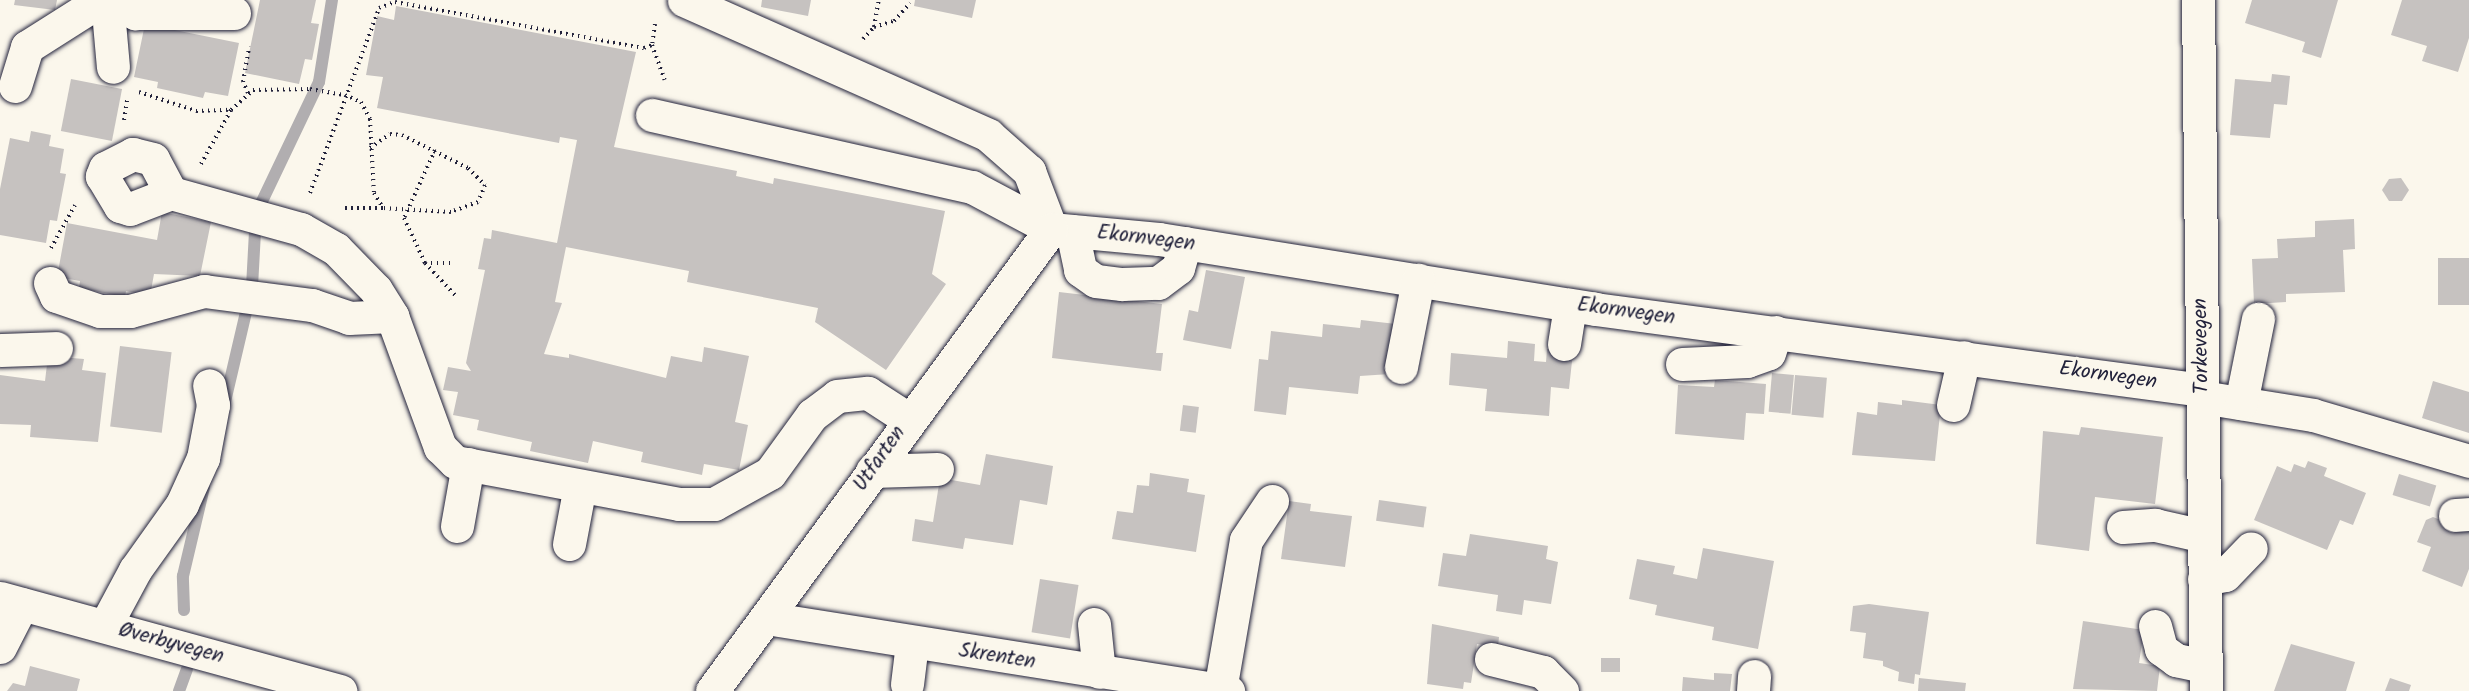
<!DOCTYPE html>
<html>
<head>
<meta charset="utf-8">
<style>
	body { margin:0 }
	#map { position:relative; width:2469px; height:691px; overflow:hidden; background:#fbf7ec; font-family:Kalam,sans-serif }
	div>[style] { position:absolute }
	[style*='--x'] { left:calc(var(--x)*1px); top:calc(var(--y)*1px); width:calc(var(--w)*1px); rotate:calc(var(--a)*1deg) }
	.stream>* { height:12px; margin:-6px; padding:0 6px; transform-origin:6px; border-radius:6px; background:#b1aeb0 }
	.building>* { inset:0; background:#c6c2c0; transform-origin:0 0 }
	.path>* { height:4px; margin-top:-2px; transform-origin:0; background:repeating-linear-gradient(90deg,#22223b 0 1.5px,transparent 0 6px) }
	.roads { filter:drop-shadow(0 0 2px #22223b) drop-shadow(0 0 2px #22223b) }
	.minor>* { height:33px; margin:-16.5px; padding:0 16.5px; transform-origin:16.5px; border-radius:16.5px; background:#fbf7ec }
	.major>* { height:33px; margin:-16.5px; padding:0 16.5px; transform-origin:16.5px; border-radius:16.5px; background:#fbf7ec }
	span { translate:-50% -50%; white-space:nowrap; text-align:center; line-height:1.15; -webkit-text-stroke:6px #fbf7ec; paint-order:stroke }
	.street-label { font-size:21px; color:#22223b }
</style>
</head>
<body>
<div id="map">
	<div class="stream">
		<i style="--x:224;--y:406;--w:122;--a:-76.8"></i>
		<i style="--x:252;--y:287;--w:73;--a:-86.9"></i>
		<i style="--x:256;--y:214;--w:146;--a:-64.5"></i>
		<i style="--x:319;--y:82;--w:83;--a:-81"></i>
		<i style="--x:184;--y:610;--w:34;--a:-92"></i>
		<i style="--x:183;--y:576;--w:91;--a:-76.7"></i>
		<i style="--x:179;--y:691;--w:23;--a:-70"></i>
	</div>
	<div class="building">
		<i style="clip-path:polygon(15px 0,57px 0,55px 10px,14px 5px)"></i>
		<i style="clip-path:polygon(260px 0,316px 0,311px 23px,319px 24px,312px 60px,305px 59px,299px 84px,245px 73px)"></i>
		<i style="clip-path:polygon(762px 0,811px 0,808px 16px,761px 7px)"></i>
		<i style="clip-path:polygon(915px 0,976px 0,972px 18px,914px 6px)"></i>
		<i style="clip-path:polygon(2252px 0,2338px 0,2321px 58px,2302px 52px,2305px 42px,2245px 23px)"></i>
		<i style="clip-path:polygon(2402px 0,2469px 0,2469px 38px,2458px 72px,2422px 61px,2427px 46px,2391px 35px)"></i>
		<i style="clip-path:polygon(396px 6px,636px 52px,614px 147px,737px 171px,736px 176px,773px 184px,774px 178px,945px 211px,932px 274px,946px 284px,886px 370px,815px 322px,818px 308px,687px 282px,689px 271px,566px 247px,555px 302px,562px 303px,544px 354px,569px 358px,569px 354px,666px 378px,671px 356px,702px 362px,704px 347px,749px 356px,735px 422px,748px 425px,739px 470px,704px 464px,702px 475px,641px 462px,643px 452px,593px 441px,588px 463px,530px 451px,532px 442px,477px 430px,479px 420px,453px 415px,458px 392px,443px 390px,448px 367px,471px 371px,466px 363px,485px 270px,478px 269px,484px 238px,491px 239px,492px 230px,557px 243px,577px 140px,560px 137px,559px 143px,377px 108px,383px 77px,366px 75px,377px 16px,394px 20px)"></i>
		<i style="clip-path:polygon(145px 24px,239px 43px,228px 96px,205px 92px,203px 98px,157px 88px,158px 82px,134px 77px)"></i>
		<i style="clip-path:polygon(2272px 74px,2290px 76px,2287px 105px,2274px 104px,2270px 138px,2230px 135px,2235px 79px,2271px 82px)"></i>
		<i style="left:71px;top:79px;width:52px;height:53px;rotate:11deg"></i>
		<i style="clip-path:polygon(31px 131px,51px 135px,49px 146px,64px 149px,60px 173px,66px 174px,57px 221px,50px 220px,46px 243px,0 235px,0 189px,10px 138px,29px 142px)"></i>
		<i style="clip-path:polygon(2401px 178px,2409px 190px,2402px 201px,2389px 201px,2382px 190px,2389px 179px)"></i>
		<i style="clip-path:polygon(162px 212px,211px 222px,200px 276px,154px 274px,150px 296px,126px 291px,125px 297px,79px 288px,80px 281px,57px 277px,67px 223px,157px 240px)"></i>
		<i style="clip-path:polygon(2354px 219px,2355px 249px,2343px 250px,2345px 292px,2286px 294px,2286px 302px,2254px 304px,2252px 259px,2278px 258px,2277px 239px,2315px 237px,2315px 221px)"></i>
		<i style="left:2469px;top:258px;width:47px;height:31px;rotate:90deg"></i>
		<i style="clip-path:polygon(1206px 270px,1245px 277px,1231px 349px,1183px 340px,1189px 310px,1198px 312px)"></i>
		<i style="clip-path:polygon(1059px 292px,1162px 304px,1156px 353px,1163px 353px,1161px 371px,1052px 358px)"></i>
		<i style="clip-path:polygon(1361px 320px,1396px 324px,1390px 374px,1360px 376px,1358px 394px,1289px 387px,1286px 415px,1254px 411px,1259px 359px,1268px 360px,1271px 331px,1322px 337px,1323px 324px,1360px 328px)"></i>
		<i style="clip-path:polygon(1508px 341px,1535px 344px,1534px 361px,1546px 362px,1547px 349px,1573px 352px,1569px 389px,1551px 387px,1549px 416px,1485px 411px,1487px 389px,1449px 385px,1451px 353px,1507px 358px)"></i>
		<i style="left:120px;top:346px;width:52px;height:81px;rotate:7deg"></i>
		<i style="clip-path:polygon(48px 356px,84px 359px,82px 370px,106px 373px,98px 442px,30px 437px,31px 425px,0 424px,0 375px,45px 381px)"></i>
		<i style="left:1772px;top:373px;width:22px;height:39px;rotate:5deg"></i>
		<i style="left:1795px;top:375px;width:32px;height:40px;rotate:5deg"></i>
		<i style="clip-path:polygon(1715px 380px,1766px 384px,1764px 414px,1746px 413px,1744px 440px,1675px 434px,1678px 385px,1714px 387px)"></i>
		<i style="clip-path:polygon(2433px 381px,2469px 392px,2469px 433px,2422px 418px)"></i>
		<i style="clip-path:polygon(1902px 400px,1941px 405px,1935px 461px,1852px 455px,1857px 412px,1877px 415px,1878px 402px,1902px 405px)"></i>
		<i style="left:1183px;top:405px;width:16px;height:26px;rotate:7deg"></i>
		<i style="clip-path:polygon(2081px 427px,2163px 437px,2155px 504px,2095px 497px,2089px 551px,2036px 544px,2043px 431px,2079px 435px)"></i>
		<i style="clip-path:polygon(986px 454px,1053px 466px,1047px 505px,1020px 500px,1013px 545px,965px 538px,963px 549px,912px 541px,915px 519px,933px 522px,940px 478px,980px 485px)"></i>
		<i style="clip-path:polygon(2308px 461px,2327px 468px,2324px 476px,2366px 493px,2353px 525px,2340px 520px,2327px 550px,2254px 520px,2277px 466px,2291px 472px,2294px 464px,2305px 468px)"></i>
		<i style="clip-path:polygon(1150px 473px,1189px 479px,1187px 492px,1205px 495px,1196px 552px,1112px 539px,1117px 511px,1133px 513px,1137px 485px,1149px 486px)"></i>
		<i style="left:2399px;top:474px;width:39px;height:22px;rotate:17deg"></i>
		<i style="left:1379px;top:500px;width:48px;height:21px;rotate:8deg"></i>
		<i style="clip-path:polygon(1289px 501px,1311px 504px,1310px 511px,1352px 516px,1345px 567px,1281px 559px)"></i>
		<i style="clip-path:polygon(2433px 517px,2469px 531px,2469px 569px,2462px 587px,2422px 571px,2431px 547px,2417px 542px,2426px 520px)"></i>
		<i style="clip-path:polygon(1470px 534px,1548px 546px,1546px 559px,1558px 562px,1551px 604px,1524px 600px,1522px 615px,1496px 611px,1498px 595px,1438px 586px,1443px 553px,1466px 556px)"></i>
		<i style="clip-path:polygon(1703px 548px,1774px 561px,1758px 649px,1712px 640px,1714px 627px,1655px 615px,1657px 605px,1629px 599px,1637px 559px,1675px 566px,1673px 574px,1697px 579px)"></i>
		<i style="left:1040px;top:579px;width:39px;height:54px;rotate:9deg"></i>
		<i style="clip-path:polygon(1869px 604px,1929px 612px,1920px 675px,1915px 674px,1914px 684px,1898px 681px,1899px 672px,1883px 666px,1883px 661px,1863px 658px,1866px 633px,1850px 631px,1853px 606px)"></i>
		<i style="clip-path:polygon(2083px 621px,2144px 630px,2139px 663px,2160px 666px,2157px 691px,2073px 689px)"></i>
		<i style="clip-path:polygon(1432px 624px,1499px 637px,1498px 647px,1477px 644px,1471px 683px,1464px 682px,1463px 689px,1427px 684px)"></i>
		<i style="clip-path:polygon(2291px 644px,2355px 662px,2346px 691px,2274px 691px)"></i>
		<i style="left:1601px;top:658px;width:19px;height:14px"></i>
		<i style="clip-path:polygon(30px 666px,80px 679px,77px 691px,7px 691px,13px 683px,25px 686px)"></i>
		<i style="clip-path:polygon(1714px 673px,1732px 674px,1730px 691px,1682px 691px,1683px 677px,1714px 680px)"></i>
		<i style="clip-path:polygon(1919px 678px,1966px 683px,1965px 691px,1918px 691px)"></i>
		<i style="clip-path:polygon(2390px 678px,2411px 685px,2409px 691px,2385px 691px)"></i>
	</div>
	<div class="path">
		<i style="--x:655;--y:24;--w:21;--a:98"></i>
		<i style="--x:652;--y:45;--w:37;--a:70"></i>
		<i style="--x:874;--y:27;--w:21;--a:-17"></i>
		<i style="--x:894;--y:21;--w:24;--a:-48"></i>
		<i style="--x:863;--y:39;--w:16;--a:-47"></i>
		<i style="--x:874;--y:27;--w:27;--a:-80"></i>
		<i style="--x:139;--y:92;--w:60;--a:18.4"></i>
		<i style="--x:196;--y:111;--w:34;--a:-2"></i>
		<i style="--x:248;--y:93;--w:12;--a:-114"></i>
		<i style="--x:243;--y:82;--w:36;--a:-80"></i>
		<i style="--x:124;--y:120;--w:20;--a:-81"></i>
		<i style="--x:370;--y:148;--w:24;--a:-35"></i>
		<i style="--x:390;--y:134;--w:12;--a:5"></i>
		<i style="--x:402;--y:135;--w:74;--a:26.6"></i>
		<i style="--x:468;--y:168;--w:24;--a:45"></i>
		<i style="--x:485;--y:185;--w:18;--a:112"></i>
		<i style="--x:478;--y:202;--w:29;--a:160"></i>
		<i style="--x:451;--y:212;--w:68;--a:-176.6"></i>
		<i style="--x:435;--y:150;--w:75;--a:114.5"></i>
		<i style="--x:404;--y:218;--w:50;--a:65"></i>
		<i style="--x:425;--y:263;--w:45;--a:46.8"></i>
		<i style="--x:201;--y:164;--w:62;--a:-60.9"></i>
		<i style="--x:231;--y:110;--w:30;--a:-42"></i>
		<i style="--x:253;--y:90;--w:57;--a:-1"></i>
		<i style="--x:310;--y:89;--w:36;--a:10"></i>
		<i style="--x:345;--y:95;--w:17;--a:24"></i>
		<i style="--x:361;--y:102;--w:19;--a:62"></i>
		<i style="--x:370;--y:119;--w:74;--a:86.9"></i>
		<i style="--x:374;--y:193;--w:17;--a:59"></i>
		<i style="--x:383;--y:208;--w:39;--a:180"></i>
		<i style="--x:310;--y:193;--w:197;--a:-69.5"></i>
		<i style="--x:379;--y:8;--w:17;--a:-21"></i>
		<i style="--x:395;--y:2;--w:253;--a:10.5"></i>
		<i style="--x:644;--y:48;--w:9;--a:-21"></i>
		<i style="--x:51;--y:248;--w:49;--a:-60.8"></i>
		<i style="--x:425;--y:263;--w:29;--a:0"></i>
	</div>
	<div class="roads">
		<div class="minor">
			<i style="--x:107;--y:0;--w:67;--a:84.9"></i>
			<i style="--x:113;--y:0;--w:26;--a:31"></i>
			<i style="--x:135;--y:13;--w:99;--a:0"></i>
			<i style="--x:684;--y:0;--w:333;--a:23.9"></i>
			<i style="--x:988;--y:135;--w:55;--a:41.3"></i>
			<i style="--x:1029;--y:171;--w:62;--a:69.2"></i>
			<i style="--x:2198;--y:0;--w:691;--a:89.34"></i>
			<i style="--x:15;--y:86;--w:41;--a:-72.9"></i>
			<i style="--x:27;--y:47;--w:88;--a:-32.4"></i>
			<i style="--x:652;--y:115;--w:328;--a:12.7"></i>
			<i style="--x:972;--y:187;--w:89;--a:28"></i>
			<i style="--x:1051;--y:229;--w:108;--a:5.3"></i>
			<i style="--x:1159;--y:239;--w:442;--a:9.1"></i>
			<i style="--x:1595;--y:309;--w:612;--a:7.6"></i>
			<i style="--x:171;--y:193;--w:38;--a:-118"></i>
			<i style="--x:153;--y:159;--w:21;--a:-166"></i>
			<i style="--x:133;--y:154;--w:31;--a:153"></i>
			<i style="--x:105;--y:168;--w:9;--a:111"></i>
			<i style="--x:102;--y:176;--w:35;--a:59"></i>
			<i style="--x:120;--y:206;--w:10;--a:17"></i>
			<i style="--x:130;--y:209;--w:44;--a:-21.3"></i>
			<i style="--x:171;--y:193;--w:135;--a:15.5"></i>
			<i style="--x:301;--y:229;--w:40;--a:29.7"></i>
			<i style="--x:336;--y:249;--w:57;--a:45.7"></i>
			<i style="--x:376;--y:290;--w:31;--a:58"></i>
			<i style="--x:392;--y:316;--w:140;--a:69.9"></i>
			<i style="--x:440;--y:447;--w:21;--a:45"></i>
			<i style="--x:455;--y:462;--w:228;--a:10.6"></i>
			<i style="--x:679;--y:504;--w:35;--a:0"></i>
			<i style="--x:714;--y:504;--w:64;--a:-29"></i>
			<i style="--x:770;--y:473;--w:72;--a:-54.1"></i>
			<i style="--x:812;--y:415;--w:31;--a:-37"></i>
			<i style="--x:837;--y:396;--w:31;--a:-6"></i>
			<i style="--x:868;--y:393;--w:48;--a:33"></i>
			<i style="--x:1072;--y:231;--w:40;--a:78"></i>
			<i style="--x:1080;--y:270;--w:19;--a:35"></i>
			<i style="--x:1096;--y:281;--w:26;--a:7"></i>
			<i style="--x:1122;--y:284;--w:36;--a:-2"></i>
			<i style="--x:1158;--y:283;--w:25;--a:-37"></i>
			<i style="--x:1178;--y:268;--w:26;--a:-74"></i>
			<i style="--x:50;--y:283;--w:14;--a:65"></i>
			<i style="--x:56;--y:296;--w:46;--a:18.8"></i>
			<i style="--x:100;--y:311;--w:30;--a:0"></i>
			<i style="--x:130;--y:311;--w:77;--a:-15.1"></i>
			<i style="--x:204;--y:291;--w:109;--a:7.4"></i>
			<i style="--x:312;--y:305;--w:39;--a:19"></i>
			<i style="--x:349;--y:318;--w:43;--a:-2.7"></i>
			<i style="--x:1564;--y:344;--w:39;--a:-81"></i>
			<i style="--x:0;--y:350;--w:56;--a:-2"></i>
			<i style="--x:1682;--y:364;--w:65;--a:-2.6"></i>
			<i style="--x:1747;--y:361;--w:23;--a:-20"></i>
			<i style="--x:1769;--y:353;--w:22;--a:-72"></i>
			<i style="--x:1401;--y:367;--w:89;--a:-78.9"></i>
			<i style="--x:2202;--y:397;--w:112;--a:9.2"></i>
			<i style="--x:2313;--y:415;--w:163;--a:16.4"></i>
			<i style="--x:2241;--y:403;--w:86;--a:-78.6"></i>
			<i style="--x:1953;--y:405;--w:49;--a:-77.1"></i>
			<i style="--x:872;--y:471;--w:65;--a:-1.8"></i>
			<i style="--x:2455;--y:515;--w:14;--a:-4"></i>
			<i style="--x:457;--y:526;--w:63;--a:-79.9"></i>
			<i style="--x:2123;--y:527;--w:32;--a:-4"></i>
			<i style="--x:2155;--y:525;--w:50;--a:12.7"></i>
			<i style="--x:569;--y:544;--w:59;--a:-79.3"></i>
			<i style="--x:2204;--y:579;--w:21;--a:-11"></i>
			<i style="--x:2225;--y:575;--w:37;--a:-46"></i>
			<i style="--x:766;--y:618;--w:468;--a:9"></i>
			<i style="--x:1094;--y:624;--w:48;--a:84.1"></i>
			<i style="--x:105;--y:626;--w:64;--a:-61.8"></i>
			<i style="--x:135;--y:570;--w:81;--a:-54.5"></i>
			<i style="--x:182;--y:504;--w:51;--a:-65.5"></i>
			<i style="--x:203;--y:458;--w:54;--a:-79.3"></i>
			<i style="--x:213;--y:405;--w:20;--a:-101"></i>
			<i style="--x:2155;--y:626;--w:24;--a:75"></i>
			<i style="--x:2161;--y:649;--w:19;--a:36"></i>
			<i style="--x:2176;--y:660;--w:30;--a:12"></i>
			<i style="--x:0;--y:647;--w:48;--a:-62.9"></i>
			<i style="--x:1491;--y:659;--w:54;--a:14"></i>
			<i style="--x:1543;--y:672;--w:27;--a:45"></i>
			<i style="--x:907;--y:684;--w:41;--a:-83"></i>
			<i style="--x:1220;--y:690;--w:152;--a:-80.2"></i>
			<i style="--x:1246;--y:540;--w:47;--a:-56.3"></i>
			<i style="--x:712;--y:691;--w:573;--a:-53.73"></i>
			<i style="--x:1753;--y:691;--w:15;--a:-86"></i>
		</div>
		<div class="major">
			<i style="--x:0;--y:598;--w:353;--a:15.3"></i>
		</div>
	</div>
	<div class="street-label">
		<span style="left:1146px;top:239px;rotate:7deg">Ekornvegen</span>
		<span style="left:1626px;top:312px;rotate:8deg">Ekornvegen</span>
		<span style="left:2202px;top:346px;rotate:-91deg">Torkevegen</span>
		<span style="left:2108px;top:376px;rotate:8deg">Ekornvegen</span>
		<span style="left:880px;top:459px;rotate:-55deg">Utfarten</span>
		<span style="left:171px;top:644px;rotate:15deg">Øverbyvegen</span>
		<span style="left:997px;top:657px;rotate:9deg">Skrenten</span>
	</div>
</div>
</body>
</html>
